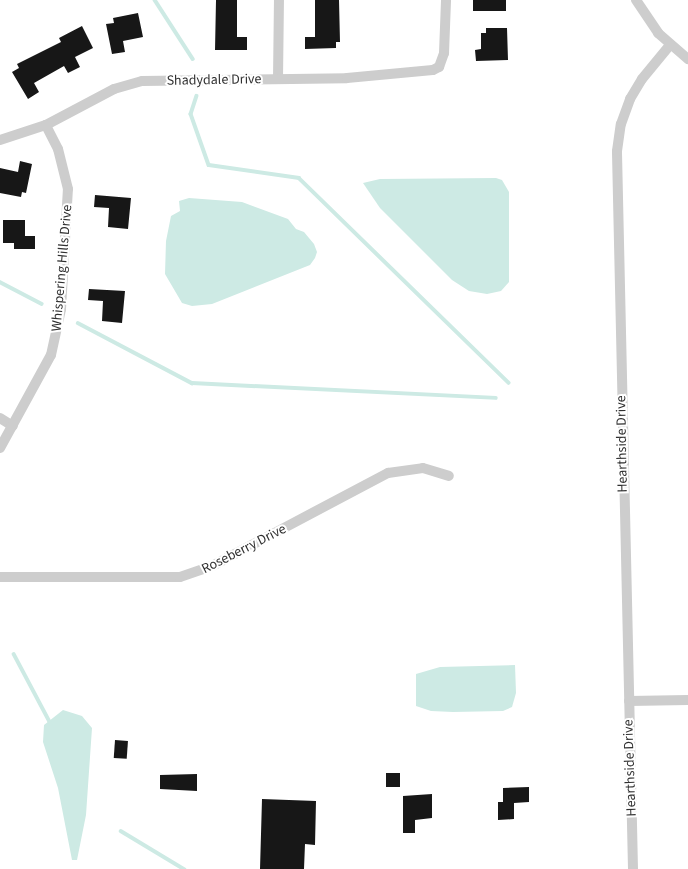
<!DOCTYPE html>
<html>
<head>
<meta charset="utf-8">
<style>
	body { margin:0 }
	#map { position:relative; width:688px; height:869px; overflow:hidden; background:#fff; font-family:"Source Sans 3",sans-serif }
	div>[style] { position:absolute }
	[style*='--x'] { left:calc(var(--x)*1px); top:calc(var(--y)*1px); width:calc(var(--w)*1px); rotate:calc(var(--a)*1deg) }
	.water>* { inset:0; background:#cdeae4 }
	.stream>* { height:3.5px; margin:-1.75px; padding:0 1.75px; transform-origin:1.75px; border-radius:1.75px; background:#cdeae4 }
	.building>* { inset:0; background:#171717; transform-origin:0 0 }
	.minor>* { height:10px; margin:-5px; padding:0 5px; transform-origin:5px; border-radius:5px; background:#cdcdcd }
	span { translate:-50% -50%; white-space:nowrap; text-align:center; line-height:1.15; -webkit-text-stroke:4px #fff; paint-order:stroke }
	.street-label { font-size:14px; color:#303030 }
</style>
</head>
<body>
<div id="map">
	<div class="water">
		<i style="clip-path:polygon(496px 178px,502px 180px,509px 192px,509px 282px,501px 291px,487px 294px,469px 291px,452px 280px,380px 208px,363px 183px,380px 179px)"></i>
		<i style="clip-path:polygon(189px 198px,242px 202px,288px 219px,296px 229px,304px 232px,314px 244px,317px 252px,315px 258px,310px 265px,212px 304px,192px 306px,182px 303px,165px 274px,166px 241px,171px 216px,180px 211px,179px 201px)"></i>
		<i style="clip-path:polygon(515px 665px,516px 693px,512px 707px,503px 711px,453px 712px,431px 711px,416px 706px,416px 674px,440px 667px)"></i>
		<i style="clip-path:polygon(63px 710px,82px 716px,92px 728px,86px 815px,77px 860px,72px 860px,58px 788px,43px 742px,44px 725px)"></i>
	</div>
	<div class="stream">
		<i style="--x:155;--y:0;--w:70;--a:57.2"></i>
		<i style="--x:197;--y:96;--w:19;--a:108"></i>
		<i style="--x:191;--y:114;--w:54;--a:70.6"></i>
		<i style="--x:209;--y:165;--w:91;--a:8.2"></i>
		<i style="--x:299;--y:178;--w:293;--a:44.3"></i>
		<i style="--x:0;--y:282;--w:47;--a:27.6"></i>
		<i style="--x:78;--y:323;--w:129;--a:27.8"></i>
		<i style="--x:192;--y:383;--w:304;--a:2.8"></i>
		<i style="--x:14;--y:654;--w:79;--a:62.1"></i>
		<i style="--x:121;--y:831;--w:74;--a:31.1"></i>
	</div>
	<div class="building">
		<i style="clip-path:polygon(216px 0,237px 0,237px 37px,247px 37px,247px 50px,215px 50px)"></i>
		<i style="clip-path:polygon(315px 0,339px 0,340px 42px,336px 42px,336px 48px,305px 49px,305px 37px,315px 37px)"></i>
		<i style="left:473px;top:0;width:33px;height:11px"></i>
		<i style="clip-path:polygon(138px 13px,143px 37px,123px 41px,125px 52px,112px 54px,106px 24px,114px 23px,113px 18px)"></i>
		<i style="clip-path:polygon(82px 26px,93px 48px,75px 57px,80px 67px,68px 73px,64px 66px,34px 83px,39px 92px,28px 99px,12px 72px,19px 68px,17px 64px,61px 42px,59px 38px)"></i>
		<i style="clip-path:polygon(486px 28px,507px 28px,508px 60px,476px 61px,475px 50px,481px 49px,481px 33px,486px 33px)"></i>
		<i style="clip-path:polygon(20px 161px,32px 164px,26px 193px,22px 192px,21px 197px,0 193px,0 168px,18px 172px)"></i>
		<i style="clip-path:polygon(95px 195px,131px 198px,128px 229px,108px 227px,109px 208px,94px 207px)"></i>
		<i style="clip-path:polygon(3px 220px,25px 220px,25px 236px,35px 236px,35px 249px,14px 249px,14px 243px,3px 243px)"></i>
		<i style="clip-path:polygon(89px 289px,125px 291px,122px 323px,102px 321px,103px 301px,88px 300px)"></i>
		<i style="left:115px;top:740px;width:13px;height:18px;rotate:4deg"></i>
		<i style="left:400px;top:773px;width:14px;height:14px;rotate:90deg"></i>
		<i style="clip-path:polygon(197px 774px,197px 791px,160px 789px,160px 775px)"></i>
		<i style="clip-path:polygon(529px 787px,529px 802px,514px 803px,514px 819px,498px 820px,498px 802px,503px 802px,503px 788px)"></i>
		<i style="clip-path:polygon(432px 794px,432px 818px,415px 820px,415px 833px,403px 833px,403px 796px)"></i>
		<i style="clip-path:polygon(262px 799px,316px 801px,315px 845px,305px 844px,304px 869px,260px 869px)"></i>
	</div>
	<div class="minor">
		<i style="--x:636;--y:0;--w:40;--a:56"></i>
		<i style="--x:658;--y:33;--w:40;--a:41"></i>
		<i style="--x:278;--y:79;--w:79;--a:-89.3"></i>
		<i style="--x:0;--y:140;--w:48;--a:-18.1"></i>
		<i style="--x:46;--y:125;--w:77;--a:-27.9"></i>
		<i style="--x:114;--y:89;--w:29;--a:-16"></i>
		<i style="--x:142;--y:81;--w:205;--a:-0.8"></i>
		<i style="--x:347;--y:78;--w:86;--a:-5.3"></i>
		<i style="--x:433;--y:70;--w:7;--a:-27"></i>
		<i style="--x:439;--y:67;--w:15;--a:-70"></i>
		<i style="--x:444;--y:53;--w:53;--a:-87.8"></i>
		<i style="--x:0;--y:418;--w:15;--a:32"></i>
		<i style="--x:0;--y:448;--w:106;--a:-61.3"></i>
		<i style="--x:51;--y:355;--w:47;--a:-77.7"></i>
		<i style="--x:61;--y:309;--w:120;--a:-86.7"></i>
		<i style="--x:68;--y:189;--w:41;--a:-104"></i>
		<i style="--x:58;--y:149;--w:27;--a:-117"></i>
		<i style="--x:0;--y:577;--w:180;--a:0"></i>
		<i style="--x:180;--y:577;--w:36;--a:-19"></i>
		<i style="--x:214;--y:565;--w:197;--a:-27.9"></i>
		<i style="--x:388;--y:473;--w:35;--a:-8"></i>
		<i style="--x:423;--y:468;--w:27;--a:17"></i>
		<i style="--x:629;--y:701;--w:59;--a:-1"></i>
		<i style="--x:633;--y:869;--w:718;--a:-91.28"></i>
		<i style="--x:617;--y:151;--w:27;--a:-82"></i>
		<i style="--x:621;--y:124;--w:27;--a:-70"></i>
		<i style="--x:630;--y:99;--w:23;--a:-59"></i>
		<i style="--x:642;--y:79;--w:44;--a:-50.5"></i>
	</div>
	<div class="street-label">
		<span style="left:214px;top:80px;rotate:-1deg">Shadydale Drive</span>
		<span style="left:62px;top:268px;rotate:-85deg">Whispering Hills Drive</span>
		<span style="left:622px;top:444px;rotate:-91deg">Hearthside Drive</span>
		<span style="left:244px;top:549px;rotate:-27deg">Roseberry Drive</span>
		<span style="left:630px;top:768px;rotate:-92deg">Hearthside Drive</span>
	</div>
</div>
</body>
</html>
